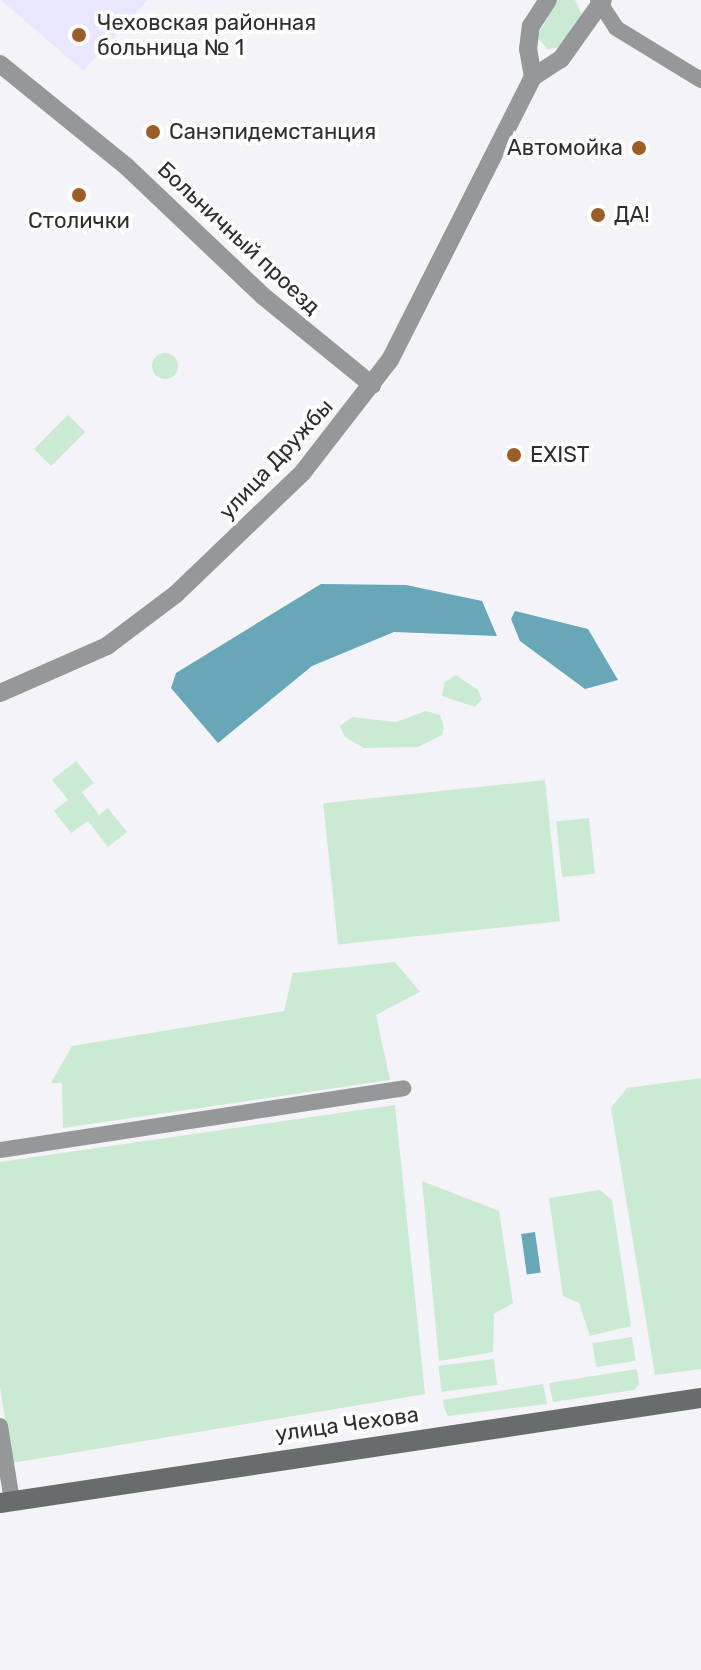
<!DOCTYPE html>
<html>
<head>
<meta charset="utf-8">
<style>
	body { margin:0 }
	#map { position:relative; width:701px; height:1670px; overflow:hidden; background:#f3f3f8; font-family:Rubik,sans-serif }
	div>[style] { position:absolute }
	[style*='--x'] { left:calc(var(--x)*1px); top:calc(var(--y)*1px); width:calc(var(--w)*1px); rotate:calc(var(--a)*1deg) }
	.medical>* { inset:0; background:#e9e7fd }
	.green>* { inset:0; background:#caead3; transform-origin:0 0 }
	.round { border-radius:50% }
	.water>* { inset:0; background:#68a7b7; transform-origin:0 0 }
	.minor>* { height:16px; margin:-8px; padding:0 8px; transform-origin:8px; border-radius:8px; background:#959798 }
	.tertiary>* { height:18px; margin:-9px; padding:0 9px; transform-origin:9px; border-radius:9px; background:#959798 }
	.secondary>* { height:20px; margin:-10px; padding:0 10px; transform-origin:10px; border-radius:10px; background:#696c6c }
	.dots>* { width:22px; height:22px; translate:-50% -50%; box-sizing:border-box; border:4px solid #fff; border-radius:50% }
	span { translate:-50% -50%; white-space:nowrap; text-align:center; line-height:1.15; -webkit-text-stroke:8px #fff; paint-order:stroke }
	.poi-label { font-size:22px; color:#2e2e30 }
	.left { translate:0 -50%; text-align:left }
	.right { translate:-100% -50%; text-align:right }
	.street-label { font-size:22px; color:#2e2e30 }
</style>
</head>
<body>
<div id="map">
	<div class="medical">
		<i style="clip-path:polygon(1px 0,148px 0,83px 71px)"></i>
	</div>
	<div class="green">
		<i style="clip-path:polygon(557px 0,575px 0,582px 15px,561px 47px,548px 49px,537px 37px)"></i>
		<i class="round" style="left:152px;top:353px;width:26px;height:26px"></i>
		<i style="left:68px;top:415px;width:24px;height:48px;rotate:45deg"></i>
		<i style="clip-path:polygon(456px 675px,478px 690px,482px 699px,475px 707px,442px 696px,445px 682px)"></i>
		<i style="clip-path:polygon(426px 711px,440px 715px,444px 727px,442px 735px,418px 747px,364px 748px,345px 737px,340px 726px,352px 717px,396px 722px)"></i>
		<i style="clip-path:polygon(76px 761px,94px 783px,82px 792px,99px 815px,108px 808px,127px 832px,108px 847px,88px 821px,71px 833px,54px 811px,68px 800px,52px 780px)"></i>
		<i style="left:545px;top:780px;width:142px;height:223px;rotate:84deg"></i>
		<i style="left:589px;top:818px;width:56px;height:33px;rotate:84deg"></i>
		<i style="clip-path:polygon(395px 962px,420px 992px,376px 1015px,390px 1080px,63px 1128px,62px 1083px,51px 1083px,72px 1046px,284px 1011px,293px 973px)"></i>
		<i style="clip-path:polygon(701px 1078px,701px 1369px,655px 1375px,611px 1108px,627px 1088px)"></i>
		<i style="clip-path:polygon(395px 1105px,425px 1394px,12px 1463px,0 1387px,0 1162px)"></i>
		<i style="clip-path:polygon(422px 1181px,499px 1211px,513px 1303px,494px 1314px,493px 1352px,439px 1361px)"></i>
		<i style="clip-path:polygon(600px 1190px,612px 1200px,631px 1326px,590px 1336px,579px 1303px,563px 1296px,549px 1198px)"></i>
		<i style="left:632px;top:1337px;width:24px;height:40px;rotate:81deg"></i>
		<i style="left:494px;top:1359px;width:26px;height:56px;rotate:83deg"></i>
		<i style="clip-path:polygon(637px 1369px,639px 1384px,634px 1390px,553px 1402px,549px 1383px)"></i>
		<i style="clip-path:polygon(543px 1384px,547px 1404px,448px 1416px,444px 1408px,443px 1400px)"></i>
	</div>
	<div class="water">
		<i style="clip-path:polygon(321px 584px,406px 585px,482px 601px,497px 636px,394px 632px,312px 666px,218px 743px,171px 688px,176px 673px)"></i>
		<i style="clip-path:polygon(515px 611px,588px 629px,618px 680px,585px 689px,520px 641px,511px 619px)"></i>
		<i style="left:535px;top:1232px;width:41px;height:14px;rotate:82deg"></i>
	</div>
	<div class="minor">
		<i style="--x:598;--y:0;--w:33;--a:57"></i>
		<i style="--x:616;--y:28;--w:100;--a:31.5"></i>
		<i style="--x:0;--y:1150;--w:408;--a:-8.7"></i>
		<i style="--x:0;--y:1426;--w:76;--a:80.9"></i>
	</div>
	<div class="tertiary">
		<i style="--x:0;--y:64;--w:164;--a:39"></i>
		<i style="--x:127;--y:167;--w:187;--a:43.5"></i>
		<i style="--x:263;--y:296;--w:141;--a:39.2"></i>
		<i style="--x:533;--y:77;--w:28;--a:-100"></i>
		<i style="--x:528;--y:49;--w:23;--a:-83"></i>
		<i style="--x:531;--y:26;--w:31;--a:-57"></i>
		<i style="--x:0;--y:693;--w:117;--a:-23.7"></i>
		<i style="--x:107;--y:646;--w:86;--a:-37"></i>
		<i style="--x:176;--y:594;--w:176;--a:-43.8"></i>
		<i style="--x:303;--y:472;--w:142;--a:-52.2"></i>
		<i style="--x:390;--y:360;--w:317;--a:-63.2"></i>
		<i style="--x:533;--y:77;--w:33;--a:-33"></i>
		<i style="--x:561;--y:59;--w:72;--a:-54.6"></i>
	</div>
	<div class="secondary">
		<i style="--x:0;--y:1503;--w:709;--a:-8.52"></i>
	</div>
	<div class="dots">
		<i style="left:79px;top:35px;background:#9d5d26"></i>
		<i style="left:153px;top:132px;background:#9d5d26"></i>
		<i style="left:639px;top:148px;background:#9d5d26"></i>
		<i style="left:79px;top:195px;background:#9d5d26"></i>
		<i style="left:598px;top:215px;background:#9d5d26"></i>
		<i style="left:514px;top:455px;background:#9d5d26"></i>
	</div>
	<div class="poi-label">
		<span class="left" style="left:97px;top:35px">Чеховская районная<br>больница № 1</span>
		<span class="left" style="left:169px;top:132px">Санэпидемстанция</span>
		<span class="right" style="left:623px;top:148px">Автомойка</span>
		<span class="left" style="left:614px;top:215px">ДА!</span>
		<span style="left:79px;top:221px">Столички</span>
		<span class="left" style="left:530px;top:455px">EXIST</span>
	</div>
	<div class="street-label">
		<span style="left:239px;top:238px;rotate:43deg">Больничный проезд</span>
		<span style="left:276px;top:459px;rotate:-47deg">улица Дружбы</span>
		<span style="left:347px;top:1424px;rotate:-8deg">улица Чехова</span>
	</div>
</div>
</body>
</html>
